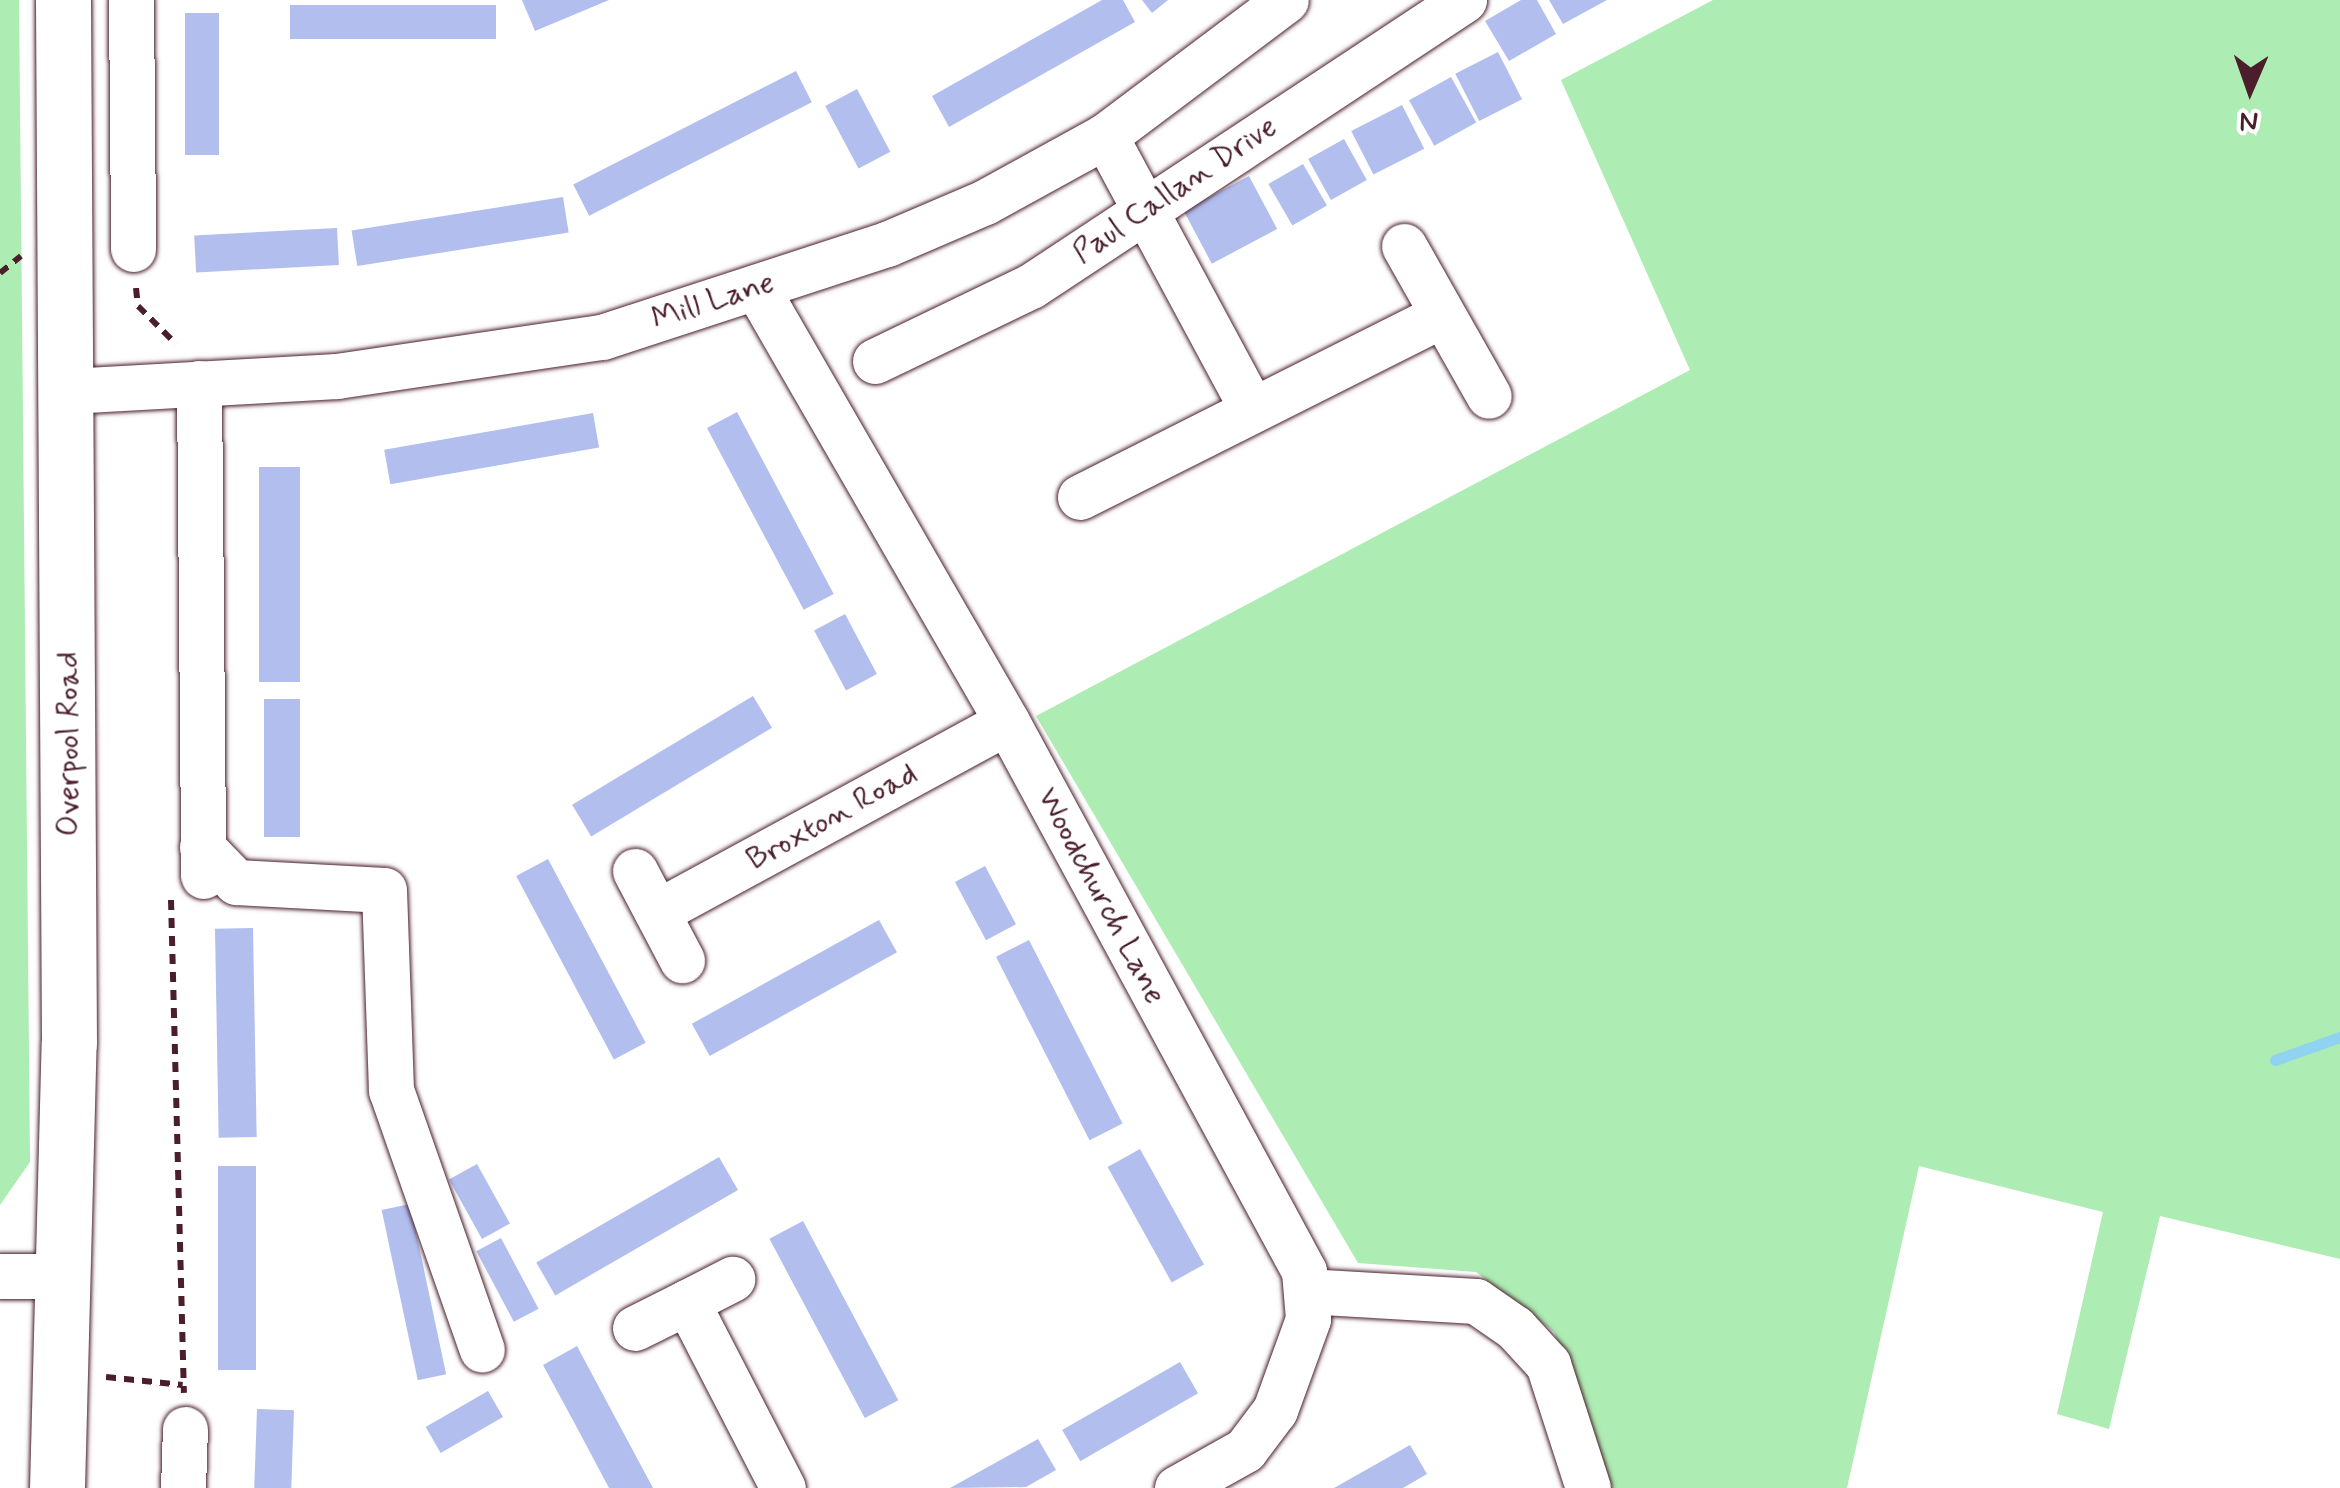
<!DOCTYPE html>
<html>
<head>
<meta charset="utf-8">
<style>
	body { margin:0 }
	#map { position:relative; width:2340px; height:1488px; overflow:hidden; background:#fff; font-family:Mynerve,sans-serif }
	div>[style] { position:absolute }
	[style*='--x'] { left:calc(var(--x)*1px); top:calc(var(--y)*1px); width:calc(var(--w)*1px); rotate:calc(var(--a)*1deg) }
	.green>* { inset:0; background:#adecb3 }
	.stream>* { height:11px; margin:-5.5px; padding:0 5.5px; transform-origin:5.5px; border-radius:5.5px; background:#8fd3f0 }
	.building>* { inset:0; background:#b1beee; transform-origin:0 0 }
	.path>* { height:6px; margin-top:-3px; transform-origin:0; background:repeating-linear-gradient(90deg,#4a1f2b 0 10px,transparent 0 18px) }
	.roads { filter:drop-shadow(0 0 2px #4a1f2b) drop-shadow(0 0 2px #4a1f2b) }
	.minor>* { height:45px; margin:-22.5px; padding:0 22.5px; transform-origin:22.5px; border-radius:22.5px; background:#fff }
	.major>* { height:55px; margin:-27.5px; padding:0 27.5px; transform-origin:27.5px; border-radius:27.5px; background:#fff }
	span { translate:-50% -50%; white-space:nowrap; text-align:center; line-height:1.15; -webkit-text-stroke:9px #fff; paint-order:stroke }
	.street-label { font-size:32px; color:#4a1f2b }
	.north { position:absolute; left:2200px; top:40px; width:100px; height:100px; -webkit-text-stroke:8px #fff; paint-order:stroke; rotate:182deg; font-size:28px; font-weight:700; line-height:40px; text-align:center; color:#4a1f2b }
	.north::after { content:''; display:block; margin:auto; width:35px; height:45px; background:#4a1f2b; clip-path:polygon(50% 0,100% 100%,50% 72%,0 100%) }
</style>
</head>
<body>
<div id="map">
	<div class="green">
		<i style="clip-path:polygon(0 0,19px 0,30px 1162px,0 1205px)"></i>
		<i style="clip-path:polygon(1713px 0,2340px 0,2340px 1259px,2160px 1216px,2109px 1429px,2057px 1414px,2103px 1212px,1919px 1166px,1847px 1488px,1611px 1488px,1554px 1332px,1476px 1272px,1358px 1263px,1036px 716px,1690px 370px,1561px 80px)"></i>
	</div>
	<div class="stream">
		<i style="--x:2275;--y:1060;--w:69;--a:-19.5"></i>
	</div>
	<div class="building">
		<i style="clip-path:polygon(522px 0,609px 0,535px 31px)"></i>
		<i style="clip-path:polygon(1102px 0,1123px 0,1135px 22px,949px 127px,932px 96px)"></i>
		<i style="clip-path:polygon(1142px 0,1168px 0,1152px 13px)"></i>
		<i style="clip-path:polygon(1521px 0,1537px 0,1556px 34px,1509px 61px,1485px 21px)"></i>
		<i style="clip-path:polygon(1549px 0,1607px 0,1563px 24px)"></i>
		<i style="left:496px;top:5px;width:34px;height:206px;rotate:90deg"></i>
		<i style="left:185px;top:13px;width:34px;height:142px"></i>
		<i style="left:1498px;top:52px;width:53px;height:48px;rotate:63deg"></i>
		<i style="left:796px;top:71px;width:35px;height:250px;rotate:63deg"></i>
		<i style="left:1451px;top:77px;width:52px;height:48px;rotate:61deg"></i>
		<i style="left:857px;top:89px;width:71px;height:36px;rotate:62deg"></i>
		<i style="left:1402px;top:105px;width:49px;height:57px;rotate:63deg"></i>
		<i style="left:1344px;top:139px;width:47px;height:41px;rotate:61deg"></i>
		<i style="left:1303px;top:164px;width:48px;height:40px;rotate:60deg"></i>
		<i style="left:1249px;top:176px;width:60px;height:74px;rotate:62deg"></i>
		<i style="left:563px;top:197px;width:36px;height:214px;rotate:81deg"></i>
		<i style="left:337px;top:228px;width:37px;height:143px;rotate:87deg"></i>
		<i style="left:737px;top:412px;width:206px;height:34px;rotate:62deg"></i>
		<i style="left:593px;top:413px;width:35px;height:212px;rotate:80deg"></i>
		<i style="left:300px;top:467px;width:215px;height:41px;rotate:90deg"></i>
		<i style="left:845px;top:614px;width:68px;height:35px;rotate:62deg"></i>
		<i style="left:753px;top:696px;width:37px;height:211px;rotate:59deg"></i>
		<i style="left:264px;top:699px;width:36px;height:138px"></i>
		<i style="left:548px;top:859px;width:208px;height:36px;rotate:62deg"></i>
		<i style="left:985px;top:866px;width:66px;height:34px;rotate:62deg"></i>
		<i style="left:879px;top:920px;width:37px;height:214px;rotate:61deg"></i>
		<i style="left:253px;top:928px;width:209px;height:38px;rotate:89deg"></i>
		<i style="left:1029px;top:940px;width:206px;height:37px;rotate:63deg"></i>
		<i style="left:1140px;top:1149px;width:132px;height:37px;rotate:61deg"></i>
		<i style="left:719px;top:1157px;width:38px;height:211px;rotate:60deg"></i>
		<i style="left:477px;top:1164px;width:68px;height:32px;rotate:61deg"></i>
		<i style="left:218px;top:1166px;width:38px;height:204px"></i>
		<i style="left:410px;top:1204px;width:174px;height:29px;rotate:78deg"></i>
		<i style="left:803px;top:1221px;width:203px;height:38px;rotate:62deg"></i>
		<i style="left:501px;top:1238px;width:80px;height:28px;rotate:62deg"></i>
		<i style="clip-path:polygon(577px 1346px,593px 1376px,653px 1488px,609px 1488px,575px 1424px,543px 1365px)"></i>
		<i style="left:1180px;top:1362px;width:36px;height:136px;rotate:60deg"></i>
		<i style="left:488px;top:1391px;width:30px;height:72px;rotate:60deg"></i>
		<i style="left:257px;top:1409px;width:37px;height:79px;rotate:2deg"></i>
		<i style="clip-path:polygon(1038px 1439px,1056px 1470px,1026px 1487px,950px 1488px)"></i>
		<i style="clip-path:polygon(1410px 1445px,1427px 1474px,1403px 1488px,1334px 1488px)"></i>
	</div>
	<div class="path">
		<i style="--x:0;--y:273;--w:27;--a:-39"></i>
		<i style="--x:136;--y:288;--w:18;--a:84"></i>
		<i style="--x:138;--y:306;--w:54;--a:45"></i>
		<i style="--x:171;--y:900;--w:493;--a:88.5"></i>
		<i style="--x:106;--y:1377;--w:77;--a:5.9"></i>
	</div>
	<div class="roads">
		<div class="minor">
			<i style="--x:131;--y:0;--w:249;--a:89.5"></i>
			<i style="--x:1105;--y:136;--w:310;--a:61.7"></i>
			<i style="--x:1404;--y:246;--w:172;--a:60.5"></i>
			<i style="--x:756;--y:287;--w:502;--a:60.01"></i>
			<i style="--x:1007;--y:722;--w:624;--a:61.59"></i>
			<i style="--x:1304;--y:1271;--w:48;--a:85.2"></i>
			<i style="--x:1308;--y:1319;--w:97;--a:109.9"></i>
			<i style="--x:1275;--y:1410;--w:50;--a:126.9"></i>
			<i style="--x:1245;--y:1450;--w:78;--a:150.8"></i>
			<i style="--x:875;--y:361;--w:173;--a:-25.7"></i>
			<i style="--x:1031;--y:286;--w:519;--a:-33.45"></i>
			<i style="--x:199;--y:383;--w:493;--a:89.5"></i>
			<i style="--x:69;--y:391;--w:268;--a:-3.2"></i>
			<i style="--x:337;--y:376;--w:268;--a:-8.4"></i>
			<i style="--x:602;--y:337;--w:300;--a:-18.1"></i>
			<i style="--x:887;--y:244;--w:107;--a:-23.2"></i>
			<i style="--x:985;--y:202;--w:137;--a:-28.8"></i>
			<i style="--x:1105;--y:136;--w:226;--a:-36.9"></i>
			<i style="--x:1080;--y:497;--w:405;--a:-26.7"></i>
			<i style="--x:202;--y:847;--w:49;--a:45.8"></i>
			<i style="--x:236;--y:882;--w:148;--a:3.1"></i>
			<i style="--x:384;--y:890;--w:200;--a:88"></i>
			<i style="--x:391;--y:1090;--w:275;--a:70.7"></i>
			<i style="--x:635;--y:871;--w:101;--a:62.2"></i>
			<i style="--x:657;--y:912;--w:398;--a:-28.5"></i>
			<i style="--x:0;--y:1276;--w:66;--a:0"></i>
			<i style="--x:1306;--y:1291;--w:170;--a:3.4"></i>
			<i style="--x:1476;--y:1301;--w:47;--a:34.7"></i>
			<i style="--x:1515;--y:1328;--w:49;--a:47.5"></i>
			<i style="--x:1548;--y:1364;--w:130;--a:72.1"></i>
			<i style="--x:687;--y:1302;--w:51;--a:-27.1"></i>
			<i style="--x:635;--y:1328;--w:58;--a:-26.6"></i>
			<i style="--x:687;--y:1302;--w:209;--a:62.7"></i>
			<i style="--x:183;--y:1488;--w:59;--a:-88.1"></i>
		</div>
		<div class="major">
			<i style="--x:57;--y:1488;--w:445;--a:-88.5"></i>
			<i style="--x:69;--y:1043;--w:1043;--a:-90.33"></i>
		</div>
	</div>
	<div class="street-label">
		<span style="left:1175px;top:190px;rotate:-34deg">Paul Callan Drive</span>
		<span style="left:713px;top:301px;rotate:-18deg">Mill Lane</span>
		<span style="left:69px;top:744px;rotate:-90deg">Overpool Road</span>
		<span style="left:832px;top:817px;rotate:-29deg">Broxton Road</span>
		<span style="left:1101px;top:896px;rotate:62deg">Woodchurch Lane</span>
	</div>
	<div class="north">N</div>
</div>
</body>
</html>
